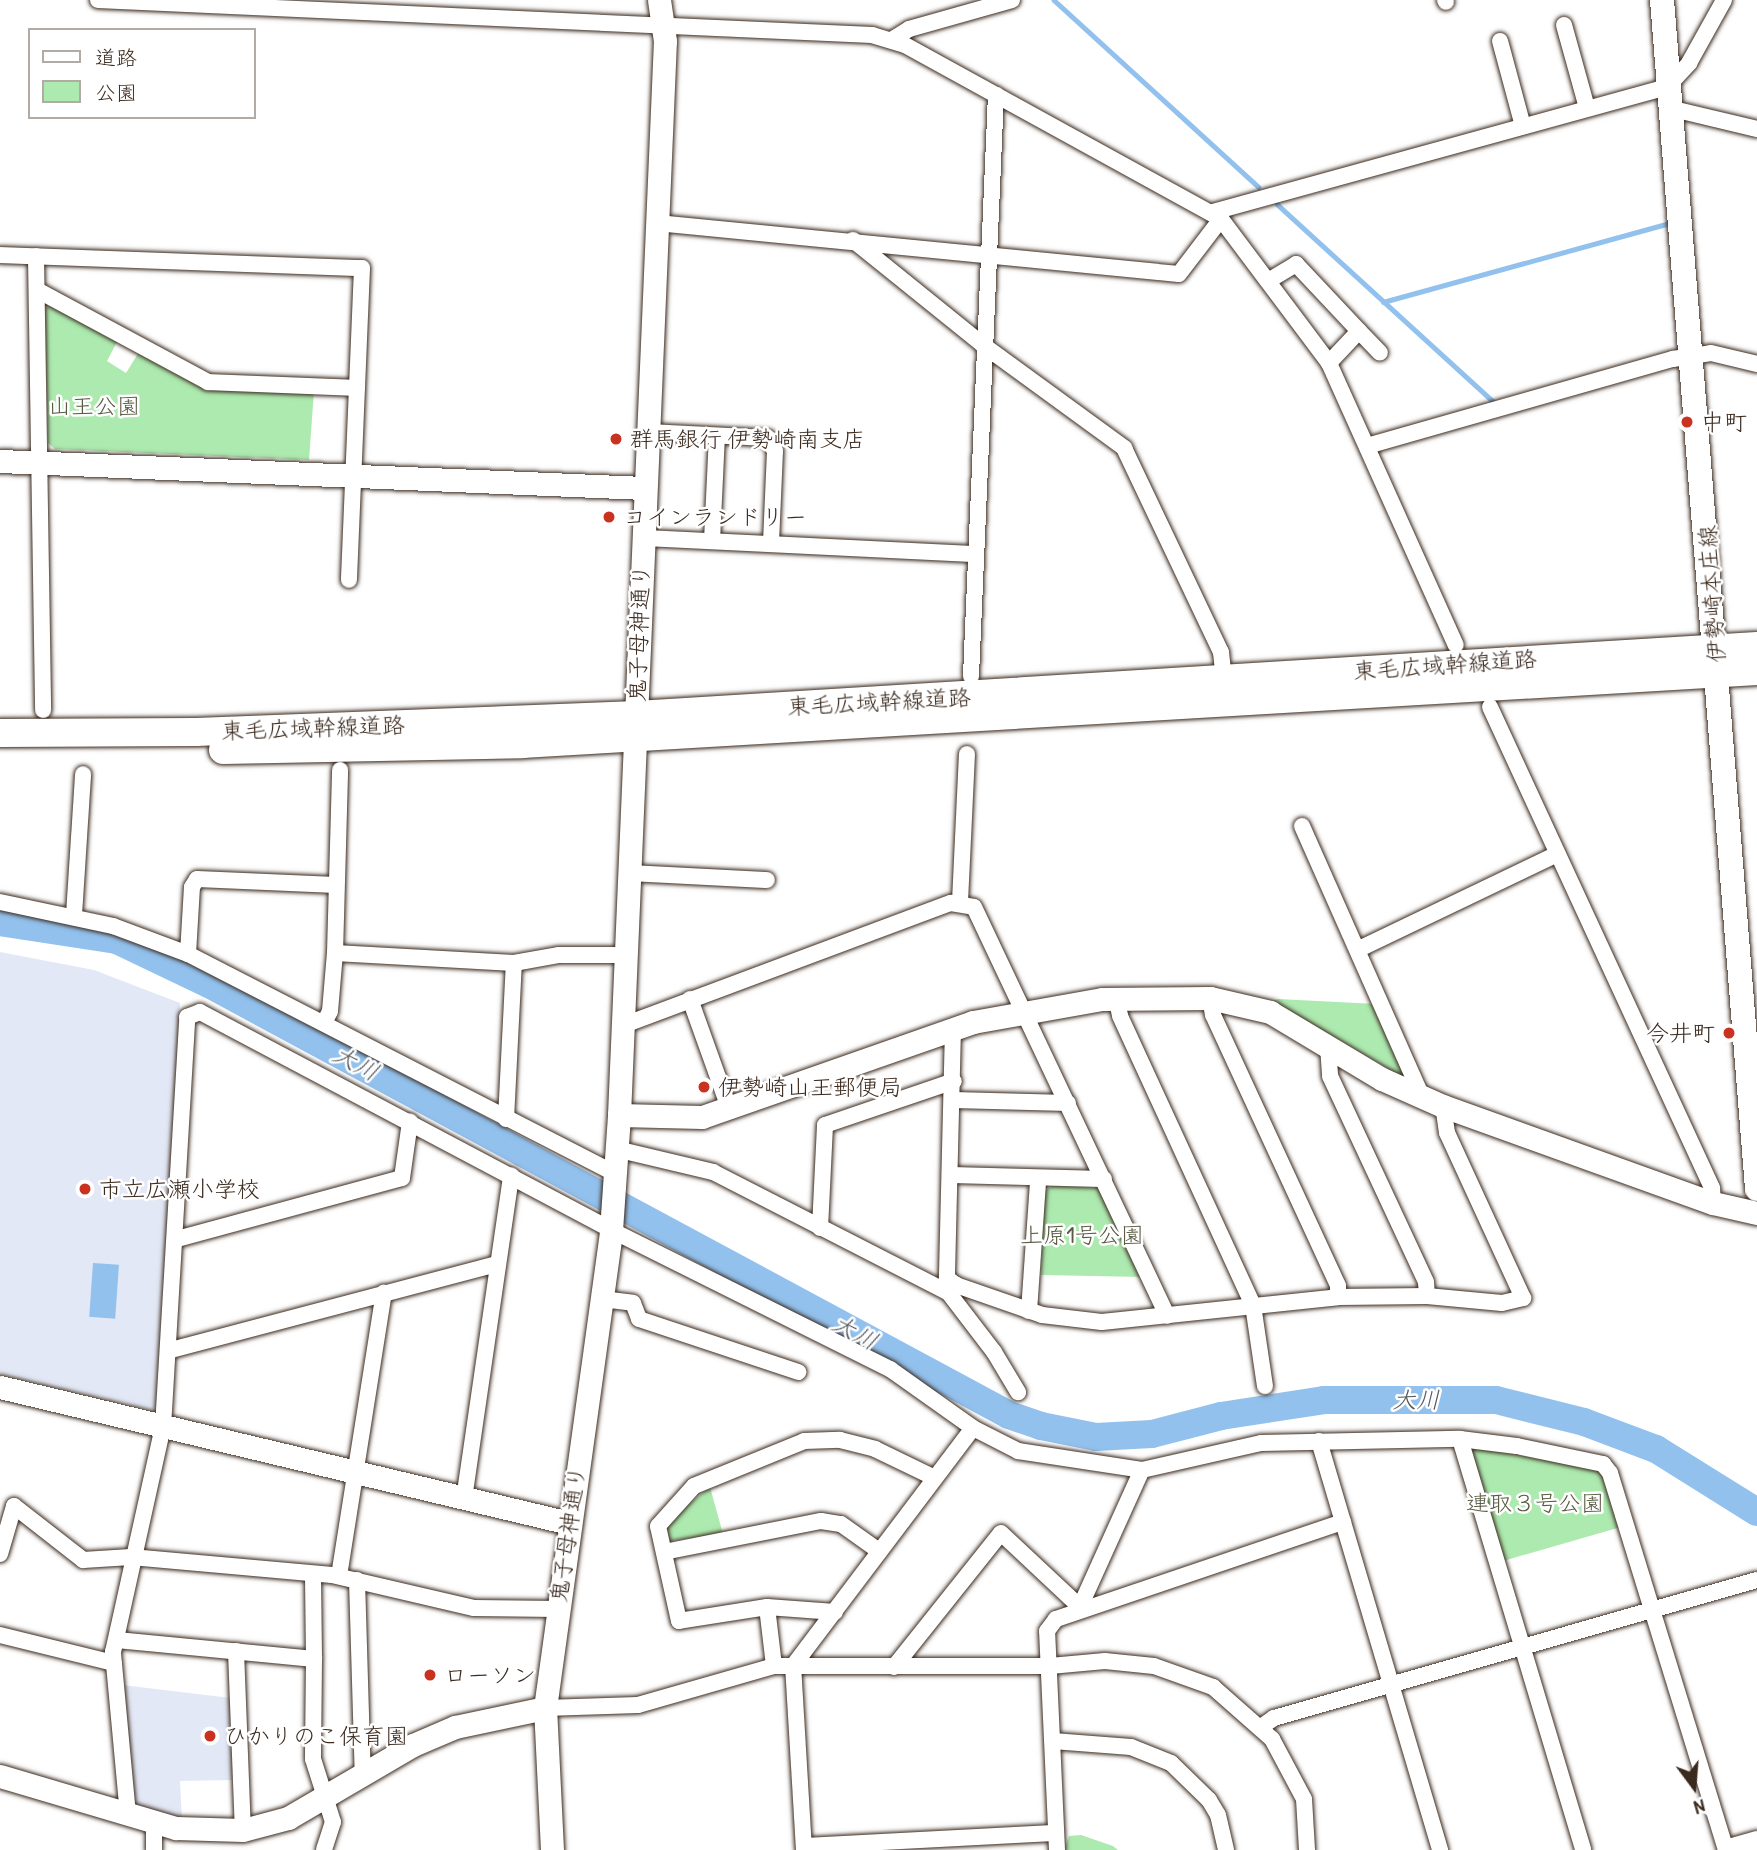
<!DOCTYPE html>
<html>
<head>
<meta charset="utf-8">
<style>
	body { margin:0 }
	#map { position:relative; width:1757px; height:1850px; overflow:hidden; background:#fff; font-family:"Patrick Hand","Klee One",sans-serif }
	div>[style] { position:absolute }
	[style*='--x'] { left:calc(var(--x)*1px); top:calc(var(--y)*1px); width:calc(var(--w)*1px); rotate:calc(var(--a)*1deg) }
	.built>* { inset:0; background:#e2e8f5 }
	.green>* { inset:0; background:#adeab0 }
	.water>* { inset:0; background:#92c1ed; transform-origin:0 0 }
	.stream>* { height:4.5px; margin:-2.25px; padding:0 2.25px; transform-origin:2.25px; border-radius:2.25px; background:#92c1ed }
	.river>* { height:28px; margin:-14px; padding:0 14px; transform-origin:14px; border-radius:14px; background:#92c1ed }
	.roads { filter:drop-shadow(0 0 2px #3b2a1e) drop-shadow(0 0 2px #3b2a1e) }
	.street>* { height:16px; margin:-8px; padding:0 8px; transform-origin:8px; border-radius:8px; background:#fff }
	.secondary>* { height:23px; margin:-11.5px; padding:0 11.5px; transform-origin:11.5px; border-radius:11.5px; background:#fff }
	.primary>* { height:24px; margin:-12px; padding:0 12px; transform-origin:12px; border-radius:12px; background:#fff }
	.highway>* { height:28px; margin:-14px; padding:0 14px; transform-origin:14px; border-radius:14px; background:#fff }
	.dots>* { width:19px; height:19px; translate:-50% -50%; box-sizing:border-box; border:4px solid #fff; border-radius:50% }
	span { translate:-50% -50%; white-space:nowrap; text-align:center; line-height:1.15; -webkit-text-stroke:5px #fff; paint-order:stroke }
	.park-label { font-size:23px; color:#585a42 }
	.poi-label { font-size:23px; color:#3b2a1e }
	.left { translate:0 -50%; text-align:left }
	.right { translate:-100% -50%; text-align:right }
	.street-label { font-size:23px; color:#3b2a1e }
	.water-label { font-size:24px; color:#55575c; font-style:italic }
	.legend { position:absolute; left:28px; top:28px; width:228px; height:91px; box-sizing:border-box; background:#fff; border:2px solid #b1aaa5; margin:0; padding:9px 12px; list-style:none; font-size:21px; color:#3b2a1e }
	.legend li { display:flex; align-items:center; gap:14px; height:35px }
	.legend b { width:35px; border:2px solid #b1aaa5 }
	.north { position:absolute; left:1659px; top:1752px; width:70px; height:70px; -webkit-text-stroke:5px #fff; paint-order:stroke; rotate:164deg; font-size:19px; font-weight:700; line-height:28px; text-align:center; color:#3b2a1e }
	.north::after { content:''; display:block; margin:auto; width:24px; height:32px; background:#3b2a1e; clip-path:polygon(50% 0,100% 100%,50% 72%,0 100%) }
</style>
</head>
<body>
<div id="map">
	<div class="built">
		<i style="clip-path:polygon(0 952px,94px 970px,180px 1003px,158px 1404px,152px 1410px,0 1374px)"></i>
		<i style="clip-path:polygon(122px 1685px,231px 1698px,234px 1780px,180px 1781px,182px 1821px,133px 1805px)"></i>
	</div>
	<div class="green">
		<i style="clip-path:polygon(53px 304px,118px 340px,107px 361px,126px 373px,139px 352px,205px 386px,314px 391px,309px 460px,55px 449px,48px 443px,45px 309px)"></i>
		<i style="clip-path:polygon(1278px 999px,1377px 1004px,1411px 1082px,1273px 1001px)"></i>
		<i style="clip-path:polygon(1052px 1186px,1098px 1188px,1144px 1277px,1041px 1275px,1044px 1192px)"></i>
		<i style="clip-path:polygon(1477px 1448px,1598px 1469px,1606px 1475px,1621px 1527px,1503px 1561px,1471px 1451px)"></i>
		<i style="clip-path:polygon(710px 1487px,723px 1534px,669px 1541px,665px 1524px)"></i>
		<i style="clip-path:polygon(1081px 1835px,1113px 1846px,1118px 1850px,1064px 1850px,1069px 1836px)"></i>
	</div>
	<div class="water">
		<i style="left:93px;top:1263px;width:26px;height:54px;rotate:4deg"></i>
	</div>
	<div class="stream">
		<i style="--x:1054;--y:0;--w:277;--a:42.4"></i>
		<i style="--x:1277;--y:204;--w:292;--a:42.4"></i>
		<i style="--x:1383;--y:302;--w:295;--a:-15.4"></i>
	</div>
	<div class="river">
		<i style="--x:0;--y:922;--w:118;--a:8.7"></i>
		<i style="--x:117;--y:940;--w:102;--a:25.6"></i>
		<i style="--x:209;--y:984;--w:909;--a:28.31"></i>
		<i style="--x:1009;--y:1415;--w:34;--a:19"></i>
		<i style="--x:1041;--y:1426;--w:56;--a:11.3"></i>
		<i style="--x:1096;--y:1437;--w:56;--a:-3.1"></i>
		<i style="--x:1152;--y:1434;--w:71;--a:-14.6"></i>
		<i style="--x:1221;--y:1416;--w:104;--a:-8.8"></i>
		<i style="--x:1324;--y:1400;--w:172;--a:0"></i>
		<i style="--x:1496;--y:1400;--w:91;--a:14"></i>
		<i style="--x:1584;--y:1422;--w:77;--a:20.6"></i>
		<i style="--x:1656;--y:1449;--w:119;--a:32"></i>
	</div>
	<div class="roads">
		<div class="street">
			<i style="--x:98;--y:0;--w:775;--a:2.59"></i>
			<i style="--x:872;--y:35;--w:34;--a:17"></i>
			<i style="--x:905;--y:45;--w:361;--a:28.8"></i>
			<i style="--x:1221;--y:219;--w:180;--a:53.1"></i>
			<i style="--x:1329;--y:363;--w:309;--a:65.8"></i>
			<i style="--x:1445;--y:0;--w:2;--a:63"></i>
			<i style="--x:1564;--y:25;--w:86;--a:74.5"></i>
			<i style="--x:893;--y:39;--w:19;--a:-32"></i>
			<i style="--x:909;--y:29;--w:107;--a:-15.7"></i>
			<i style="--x:1500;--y:41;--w:88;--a:74.9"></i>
			<i style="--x:1669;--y:108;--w:90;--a:13.4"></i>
			<i style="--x:1213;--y:212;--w:471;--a:-15.4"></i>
			<i style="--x:1667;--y:87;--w:33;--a:-47"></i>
			<i style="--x:1689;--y:63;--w:72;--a:-60.9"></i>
			<i style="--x:657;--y:223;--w:524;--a:5.58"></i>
			<i style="--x:1179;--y:274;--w:69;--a:-52.6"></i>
			<i style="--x:853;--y:240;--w:167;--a:38.9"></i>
			<i style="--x:983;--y:345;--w:175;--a:36.1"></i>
			<i style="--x:1124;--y:448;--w:226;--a:64.6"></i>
			<i style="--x:1221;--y:652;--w:27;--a:84"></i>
			<i style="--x:0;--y:255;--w:362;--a:2.1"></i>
			<i style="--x:362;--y:268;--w:312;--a:92.4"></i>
			<i style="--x:36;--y:256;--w:454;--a:89.1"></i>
			<i style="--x:1268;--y:281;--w:33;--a:-31"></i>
			<i style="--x:1296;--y:264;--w:92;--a:46.8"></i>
			<i style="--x:1359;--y:331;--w:44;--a:133.2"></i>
			<i style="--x:39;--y:291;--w:192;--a:28.3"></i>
			<i style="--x:208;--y:382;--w:149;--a:2.3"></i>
			<i style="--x:1359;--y:331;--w:30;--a:46"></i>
			<i style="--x:648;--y:432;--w:120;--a:2.9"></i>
			<i style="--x:768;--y:438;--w:15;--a:62"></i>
			<i style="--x:775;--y:451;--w:92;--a:92.5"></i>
			<i style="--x:1367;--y:446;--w:318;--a:-15.9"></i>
			<i style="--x:1673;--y:359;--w:38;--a:-9"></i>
			<i style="--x:1711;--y:353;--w:47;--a:13.4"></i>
			<i style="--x:643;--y:538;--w:332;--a:2.8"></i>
			<i style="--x:712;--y:541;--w:105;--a:-87.3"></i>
			<i style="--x:971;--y:676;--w:582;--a:-87.54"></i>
			<i style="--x:1490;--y:707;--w:530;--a:65.22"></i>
			<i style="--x:1712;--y:1188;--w:15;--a:86"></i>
			<i style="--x:1302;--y:826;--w:299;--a:66.1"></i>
			<i style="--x:628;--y:873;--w:139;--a:2.9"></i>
			<i style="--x:0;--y:902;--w:116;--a:12"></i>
			<i style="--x:113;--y:926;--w:80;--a:20.5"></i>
			<i style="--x:188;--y:954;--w:481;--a:27.2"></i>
			<i style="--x:960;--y:902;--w:148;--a:-87.3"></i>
			<i style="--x:74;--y:915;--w:141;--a:-86.3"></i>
			<i style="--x:1359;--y:949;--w:220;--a:-25.6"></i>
			<i style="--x:335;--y:953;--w:179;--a:3.2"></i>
			<i style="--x:514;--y:963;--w:46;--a:-10.1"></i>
			<i style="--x:559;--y:955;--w:67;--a:0"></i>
			<i style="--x:188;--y:954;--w:67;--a:-86.6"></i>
			<i style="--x:192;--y:887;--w:9;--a:-58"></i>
			<i style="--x:197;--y:879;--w:139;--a:2.5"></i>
			<i style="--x:1116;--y:998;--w:18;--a:77"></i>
			<i style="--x:1120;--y:1016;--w:318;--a:65.3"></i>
			<i style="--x:1253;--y:1305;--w:82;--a:81.6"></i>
			<i style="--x:1210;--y:998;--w:17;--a:80"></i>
			<i style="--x:1213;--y:1015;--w:298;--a:65.2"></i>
			<i style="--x:1338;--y:1286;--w:11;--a:90"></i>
			<i style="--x:690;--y:999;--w:116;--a:70.3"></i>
			<i style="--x:324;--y:1023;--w:13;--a:-63"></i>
			<i style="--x:330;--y:1011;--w:58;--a:-85.1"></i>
			<i style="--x:335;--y:953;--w:183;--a:-88.4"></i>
			<i style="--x:624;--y:1025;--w:349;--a:-20.5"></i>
			<i style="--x:951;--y:903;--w:23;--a:10"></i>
			<i style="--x:974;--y:907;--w:452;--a:64.7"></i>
			<i style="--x:953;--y:1028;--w:250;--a:91.4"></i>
			<i style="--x:947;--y:1278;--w:11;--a:38"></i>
			<i style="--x:956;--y:1285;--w:91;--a:19.2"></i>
			<i style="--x:1042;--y:1315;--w:60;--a:6.7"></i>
			<i style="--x:1102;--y:1322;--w:237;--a:-6"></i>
			<i style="--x:1338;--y:1297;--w:89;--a:-0.6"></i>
			<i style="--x:1427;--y:1296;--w:75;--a:5.3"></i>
			<i style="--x:1502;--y:1303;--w:22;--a:-13"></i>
			<i style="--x:1523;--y:1298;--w:182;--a:-114.7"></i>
			<i style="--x:1447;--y:1133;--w:27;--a:-98"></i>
			<i style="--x:1328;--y:1046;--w:30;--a:86"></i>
			<i style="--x:1330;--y:1076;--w:227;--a:65"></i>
			<i style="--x:1426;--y:1282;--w:14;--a:86"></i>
			<i style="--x:953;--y:1100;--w:115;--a:1.5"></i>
			<i style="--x:506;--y:1119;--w:156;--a:-87.1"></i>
			<i style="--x:616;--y:1149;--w:100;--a:13.3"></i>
			<i style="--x:713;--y:1172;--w:264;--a:27.1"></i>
			<i style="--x:948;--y:1292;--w:11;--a:-41"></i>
			<i style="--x:950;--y:1175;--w:154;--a:1.5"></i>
			<i style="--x:820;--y:1228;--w:103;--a:-87.2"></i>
			<i style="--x:825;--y:1125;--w:136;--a:-18.8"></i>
			<i style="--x:177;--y:1239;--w:233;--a:-15.2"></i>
			<i style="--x:402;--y:1178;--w:57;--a:-81.9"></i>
			<i style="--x:948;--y:1292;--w:76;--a:52.5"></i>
			<i style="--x:994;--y:1352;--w:47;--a:59"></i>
			<i style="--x:602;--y:1299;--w:31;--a:7"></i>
			<i style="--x:633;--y:1303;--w:17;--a:69"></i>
			<i style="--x:639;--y:1319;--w:168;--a:18.4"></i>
			<i style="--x:1029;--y:1311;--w:130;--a:-86"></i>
			<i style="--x:171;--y:1350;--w:336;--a:-14.8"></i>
			<i style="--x:1460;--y:1439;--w:429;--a:73.3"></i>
			<i style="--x:1319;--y:1441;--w:427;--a:73.5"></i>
			<i style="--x:464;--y:1499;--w:327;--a:-81.7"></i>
			<i style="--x:664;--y:1552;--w:160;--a:-11.2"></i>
			<i style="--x:821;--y:1521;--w:20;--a:9"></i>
			<i style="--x:841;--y:1524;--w:47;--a:35.4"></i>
			<i style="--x:0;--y:1554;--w:50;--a:-73.7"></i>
			<i style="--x:14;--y:1506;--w:88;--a:38"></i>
			<i style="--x:83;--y:1560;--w:48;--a:-3.6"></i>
			<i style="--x:131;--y:1557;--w:202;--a:5.1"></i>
			<i style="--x:332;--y:1575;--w:146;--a:13.1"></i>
			<i style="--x:474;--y:1608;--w:84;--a:0.7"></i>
			<i style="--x:313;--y:1576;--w:83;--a:89.3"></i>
			<i style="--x:339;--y:1576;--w:287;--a:-81"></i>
			<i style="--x:357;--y:1580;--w:197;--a:88.3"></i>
			<i style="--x:767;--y:1607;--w:59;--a:83.2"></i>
			<i style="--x:835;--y:1612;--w:68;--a:-175.8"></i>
			<i style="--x:767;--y:1607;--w:89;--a:171"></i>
			<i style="--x:679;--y:1621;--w:97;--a:-102.5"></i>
			<i style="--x:658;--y:1526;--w:54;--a:-48"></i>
			<i style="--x:694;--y:1486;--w:119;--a:-22.2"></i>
			<i style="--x:804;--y:1441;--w:36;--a:-2"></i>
			<i style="--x:840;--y:1440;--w:36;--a:14"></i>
			<i style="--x:875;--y:1449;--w:64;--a:25.8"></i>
			<i style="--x:0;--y:1635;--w:117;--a:13.8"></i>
			<i style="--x:117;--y:1640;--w:198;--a:5.5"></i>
			<i style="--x:314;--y:1659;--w:100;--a:90.6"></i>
			<i style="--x:313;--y:1759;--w:66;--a:72.4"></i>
			<i style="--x:333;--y:1822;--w:29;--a:108"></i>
			<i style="--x:236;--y:1651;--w:179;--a:87.8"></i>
			<i style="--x:894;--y:1667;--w:171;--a:-51.4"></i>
			<i style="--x:1001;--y:1533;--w:108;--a:43.1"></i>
			<i style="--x:1080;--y:1607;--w:150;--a:-65.7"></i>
			<i style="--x:545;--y:1708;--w:93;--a:-1.8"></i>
			<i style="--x:638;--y:1705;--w:141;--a:-16"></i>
			<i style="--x:774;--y:1666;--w:276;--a:0"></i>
			<i style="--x:1050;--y:1666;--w:55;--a:-5.2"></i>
			<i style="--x:1105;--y:1661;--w:49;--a:5.8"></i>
			<i style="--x:1154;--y:1666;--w:63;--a:19.6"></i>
			<i style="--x:1213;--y:1687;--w:79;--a:41.4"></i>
			<i style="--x:1272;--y:1739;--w:68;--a:61.9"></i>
			<i style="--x:1304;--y:1799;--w:51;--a:86.6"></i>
			<i style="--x:1261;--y:1727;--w:16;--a:-35"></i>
			<i style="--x:1274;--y:1718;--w:502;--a:-15.95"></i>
			<i style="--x:1053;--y:1741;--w:78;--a:4.4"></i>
			<i style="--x:1131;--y:1747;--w:43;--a:21.8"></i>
			<i style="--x:1171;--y:1763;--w:53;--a:44.2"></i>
			<i style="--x:1209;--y:1800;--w:17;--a:59"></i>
			<i style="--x:1218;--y:1815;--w:36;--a:77"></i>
			<i style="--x:128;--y:1815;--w:164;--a:-95.3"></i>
			<i style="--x:113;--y:1652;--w:230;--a:-77.5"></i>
			<i style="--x:163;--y:1427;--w:411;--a:-86.6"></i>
			<i style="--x:187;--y:1017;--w:14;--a:-21"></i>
			<i style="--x:200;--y:1012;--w:465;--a:27.9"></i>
			<i style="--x:611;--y:1230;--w:312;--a:26.5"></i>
			<i style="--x:890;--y:1369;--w:102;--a:35.4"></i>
			<i style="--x:973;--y:1428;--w:51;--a:27.1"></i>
			<i style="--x:1018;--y:1451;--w:125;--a:8.7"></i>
			<i style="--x:1142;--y:1470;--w:122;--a:-12.8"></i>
			<i style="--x:1261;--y:1443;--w:199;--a:-1.2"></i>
			<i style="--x:1460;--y:1439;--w:57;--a:7"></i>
			<i style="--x:1517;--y:1446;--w:88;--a:11.8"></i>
			<i style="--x:1603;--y:1464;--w:11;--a:52"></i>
			<i style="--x:1610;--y:1473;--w:394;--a:72.9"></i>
			<i style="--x:804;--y:1846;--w:251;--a:-3"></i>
			<i style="--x:154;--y:1850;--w:27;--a:-90"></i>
			<i style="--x:804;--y:1850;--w:184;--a:-93.4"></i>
			<i style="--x:793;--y:1666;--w:298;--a:-52.9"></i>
			<i style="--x:1057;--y:1850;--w:219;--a:-92.6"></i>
			<i style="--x:1047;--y:1631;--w:15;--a:-53"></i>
			<i style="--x:1056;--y:1619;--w:303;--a:-18.7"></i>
		</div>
		<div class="secondary">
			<i style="--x:0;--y:461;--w:646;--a:2.4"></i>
			<i style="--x:619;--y:1115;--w:83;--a:1.4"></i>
			<i style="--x:702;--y:1117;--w:287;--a:-19.3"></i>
			<i style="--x:973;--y:1022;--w:131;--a:-10.1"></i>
			<i style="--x:1102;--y:999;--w:108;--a:-0.5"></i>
			<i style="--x:1210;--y:998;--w:62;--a:13.1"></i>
			<i style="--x:1270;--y:1012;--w:131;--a:30.9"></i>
			<i style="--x:1382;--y:1079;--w:67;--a:23.9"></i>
			<i style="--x:1443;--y:1106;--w:287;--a:19.8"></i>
			<i style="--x:1713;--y:1203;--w:45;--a:12.8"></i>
			<i style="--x:0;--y:1387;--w:585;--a:13.44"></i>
			<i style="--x:0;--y:1776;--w:184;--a:16.5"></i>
			<i style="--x:176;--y:1828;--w:67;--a:1.7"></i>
			<i style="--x:243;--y:1830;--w:47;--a:-14.9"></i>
			<i style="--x:288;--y:1818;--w:145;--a:-30.3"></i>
			<i style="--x:413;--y:1745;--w:46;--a:-23.2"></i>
			<i style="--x:455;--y:1727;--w:92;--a:-11.9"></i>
			<i style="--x:552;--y:1850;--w:142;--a:-92.8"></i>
			<i style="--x:545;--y:1708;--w:483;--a:-82.1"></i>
			<i style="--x:611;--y:1230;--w:115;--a:-86"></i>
			<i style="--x:619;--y:1115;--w:1075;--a:-87.55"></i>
			<i style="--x:665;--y:41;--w:41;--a:-98.3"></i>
			<i style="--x:1729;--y:1850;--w:29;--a:-16"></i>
		</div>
		<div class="primary">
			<i style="--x:1662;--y:0;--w:1193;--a:85.43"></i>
		</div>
		<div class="highway">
			<i style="--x:0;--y:733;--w:196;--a:-0.3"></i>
			<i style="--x:196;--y:732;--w:441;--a:-2.2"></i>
			<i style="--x:637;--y:715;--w:1122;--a:-3.53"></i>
			<i style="--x:223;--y:750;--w:299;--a:-1.1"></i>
			<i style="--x:522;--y:744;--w:1237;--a:-3.38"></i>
		</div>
	</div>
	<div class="dots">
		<i style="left:1687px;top:422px;background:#c8321e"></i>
		<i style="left:616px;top:439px;background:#c8321e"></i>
		<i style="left:609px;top:517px;background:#c8321e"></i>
		<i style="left:1729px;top:1033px;background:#c8321e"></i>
		<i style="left:704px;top:1087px;background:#c8321e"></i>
		<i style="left:85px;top:1189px;background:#c8321e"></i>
		<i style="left:430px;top:1675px;background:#c8321e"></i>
		<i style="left:210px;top:1736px;background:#c8321e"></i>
	</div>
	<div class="park-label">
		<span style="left:94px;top:406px">山王公園</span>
		<span style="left:1082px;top:1235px">上原1号公園</span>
		<span style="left:1535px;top:1503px">連取３号公園</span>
	</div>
	<div class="poi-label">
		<span class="left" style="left:1701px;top:422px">中町</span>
		<span class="left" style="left:630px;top:439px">群馬銀行 伊勢崎南支店</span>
		<span class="left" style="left:623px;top:517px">コインランドリー</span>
		<span class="right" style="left:1715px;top:1033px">今井町</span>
		<span class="left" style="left:718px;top:1087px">伊勢崎山王郵便局</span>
		<span class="left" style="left:99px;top:1189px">市立広瀬小学校</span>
		<span class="left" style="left:444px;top:1675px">ローソン</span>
		<span class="left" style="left:224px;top:1736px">ひかりのこ保育園</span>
	</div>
	<div class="street-label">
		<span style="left:1712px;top:594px;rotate:-94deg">伊勢崎本庄線</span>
		<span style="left:639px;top:633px;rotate:-88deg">鬼子母神通り</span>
		<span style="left:1445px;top:665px;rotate:-4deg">東毛広域幹線道路</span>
		<span style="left:879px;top:702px;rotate:-3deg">東毛広域幹線道路</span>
		<span style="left:313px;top:728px;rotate:-2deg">東毛広域幹線道路</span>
		<span style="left:568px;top:1534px;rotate:-82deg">鬼子母神通り</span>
	</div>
	<div class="water-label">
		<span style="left:356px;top:1063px;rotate:28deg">大川</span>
		<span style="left:855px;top:1332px;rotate:28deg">大川</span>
		<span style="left:1416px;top:1400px">大川</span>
	</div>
	<ul class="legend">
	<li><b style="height:9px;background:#fff"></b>道路</li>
	<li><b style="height:19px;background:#adeab0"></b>公園</li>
	</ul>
	<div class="north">N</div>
</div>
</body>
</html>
